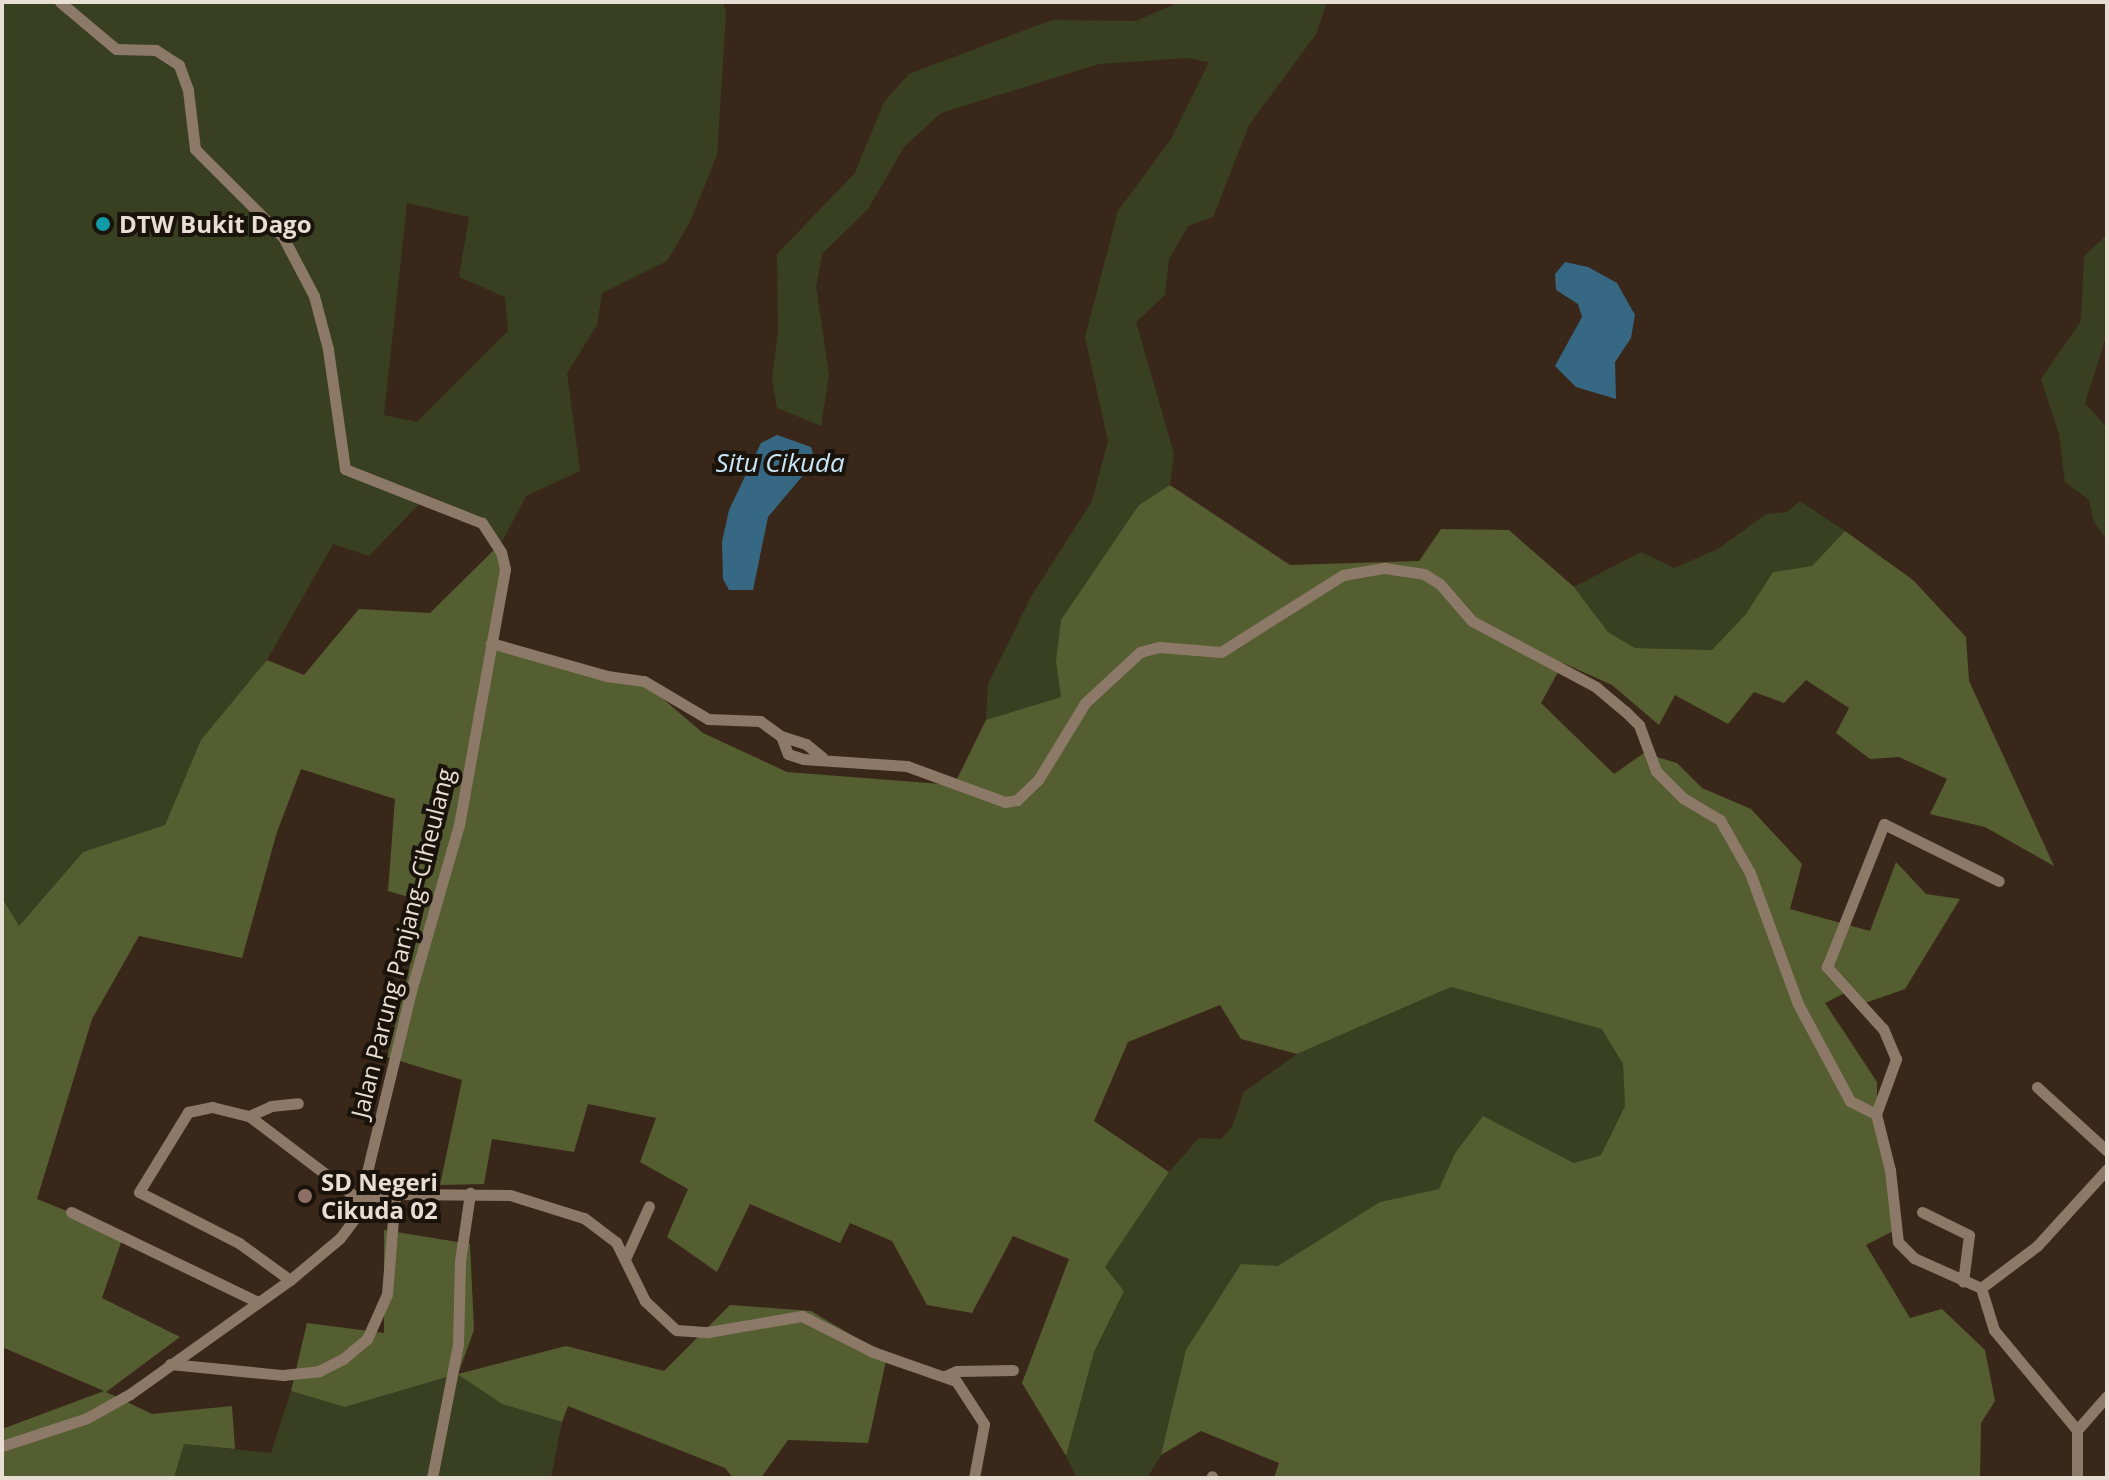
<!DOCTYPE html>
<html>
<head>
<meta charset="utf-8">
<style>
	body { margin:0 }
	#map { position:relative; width:2109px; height:1480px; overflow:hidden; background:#392819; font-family:"Open Sans",sans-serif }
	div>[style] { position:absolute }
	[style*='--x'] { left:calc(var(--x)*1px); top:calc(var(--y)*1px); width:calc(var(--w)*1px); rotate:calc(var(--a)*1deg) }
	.green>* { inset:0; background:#394022 }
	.forest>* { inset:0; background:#555e31 }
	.water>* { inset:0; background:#376883 }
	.minor>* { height:11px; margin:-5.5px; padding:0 5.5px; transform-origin:5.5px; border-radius:5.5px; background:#8d7968 }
	.dots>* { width:22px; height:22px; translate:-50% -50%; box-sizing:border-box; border:4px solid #1a130c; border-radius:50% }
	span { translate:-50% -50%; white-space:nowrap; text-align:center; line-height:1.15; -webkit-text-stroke:8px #1a130c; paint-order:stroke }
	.poi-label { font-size:24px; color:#e9ded4; font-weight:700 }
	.left { translate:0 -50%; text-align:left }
	.street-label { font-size:24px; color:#e9ded4 }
	.water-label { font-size:26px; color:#c8e6f7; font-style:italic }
	.frame { position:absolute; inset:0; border:4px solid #e9ded4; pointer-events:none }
</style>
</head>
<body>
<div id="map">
	<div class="green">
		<i style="clip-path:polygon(evenodd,2px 2px,723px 2px,726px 12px,717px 155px,690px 222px,667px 261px,602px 293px,597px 325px,567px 373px,580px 471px,526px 496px,502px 542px,470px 514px,426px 497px,369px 556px,333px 544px,267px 660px,201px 741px,165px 825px,83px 852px,2px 945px,2px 2px,407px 203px,469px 217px,459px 277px,505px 297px,508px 331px,417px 422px,384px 415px,407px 203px)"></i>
		<i style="clip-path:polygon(1180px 2px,1327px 2px,1316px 34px,1249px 125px,1213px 217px,1188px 226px,1169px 259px,1165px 295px,1136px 322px,1174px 454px,1170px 485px,1139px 505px,1056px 662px,1061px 697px,986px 720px,988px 684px,1032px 595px,1092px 501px,1108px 441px,1085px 337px,1118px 211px,1171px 139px,1209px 62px,1187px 58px,1099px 64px,941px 113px,904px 147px,868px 209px,822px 254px,816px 287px,829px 375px,821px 426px,777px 408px,772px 379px,778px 331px,777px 254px,855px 173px,884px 102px,909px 74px,1052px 20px,1136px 21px)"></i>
		<i style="clip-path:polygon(2107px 235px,2107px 334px,2085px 403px,2107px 428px,2107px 540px,2094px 522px,2089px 500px,2065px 482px,2059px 434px,2041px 379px,2081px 321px,2084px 256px)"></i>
		<i style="clip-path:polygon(1800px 501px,1845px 531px,1812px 566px,1773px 572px,1746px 614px,1712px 650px,1635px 648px,1608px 632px,1574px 587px,1641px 552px,1674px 568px,1718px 549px,1766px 514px,1787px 512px)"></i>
		<i style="clip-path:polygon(1451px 987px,1602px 1028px,1623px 1064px,1625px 1106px,1601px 1155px,1574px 1163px,1483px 1116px,1455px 1153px,1439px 1189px,1380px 1202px,1278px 1267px,1171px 1418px,1161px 1455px,1147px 1478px,1077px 1478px,1066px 1456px,1094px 1352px,1124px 1291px,1105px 1267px,1169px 1172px,1199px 1138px,1221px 1139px,1232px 1127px,1244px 1092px,1297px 1054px)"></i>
		<i style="clip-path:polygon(457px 1374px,502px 1404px,562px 1422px,551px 1478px,174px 1478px,184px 1444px,271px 1453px,291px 1391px,346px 1407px)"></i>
	</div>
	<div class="forest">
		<i style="clip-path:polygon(1170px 485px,1290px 565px,1419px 561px,1441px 529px,1509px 530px,1574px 587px,1608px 632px,1635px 648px,1712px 650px,1746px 614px,1773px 572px,1812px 566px,1845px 531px,1913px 580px,1966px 637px,1969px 681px,2054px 866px,1985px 827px,1930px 814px,1947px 779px,1899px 757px,1870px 759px,1836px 733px,1849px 708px,1806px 680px,1784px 703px,1754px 692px,1728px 724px,1675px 695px,1659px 725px,1612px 685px,1563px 663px,1541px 703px,1614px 774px,1644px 753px,1677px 763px,1702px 788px,1751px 809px,1802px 864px,1790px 909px,1870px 931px,1896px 862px,1926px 894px,1960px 899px,1905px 989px,1865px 1003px,1851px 990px,1825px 1003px,1877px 1082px,1877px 1126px,1901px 1227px,1866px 1245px,1910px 1318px,1942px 1309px,1985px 1350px,1995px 1401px,1981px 1423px,1980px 1478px,1274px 1478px,1279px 1463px,1201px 1431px,1161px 1455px,1186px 1350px,1241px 1264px,1278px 1266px,1380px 1202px,1439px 1189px,1455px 1153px,1483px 1116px,1574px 1163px,1601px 1155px,1625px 1106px,1623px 1064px,1602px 1029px,1451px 987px,1297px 1054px,1241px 1039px,1220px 1005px,1128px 1042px,1094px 1121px,1169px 1172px,1105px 1267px,1124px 1291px,1094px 1352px,1066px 1456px,1022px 1383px,1069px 1259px,1013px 1236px,972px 1313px,927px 1305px,892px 1241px,850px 1223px,840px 1243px,750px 1204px,717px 1272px,667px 1237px,688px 1189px,640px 1162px,656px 1118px,588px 1104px,574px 1152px,492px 1139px,484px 1184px,440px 1185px,462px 1080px,387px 1057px,426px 902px,388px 891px,395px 799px,301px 769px,277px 832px,242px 958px,139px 936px,92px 1019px,37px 1199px,124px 1234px,102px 1298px,180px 1337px,106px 1392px,152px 1414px,232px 1406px,235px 1449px,184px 1444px,174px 1478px,2px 1478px,2px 1429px,104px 1391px,2px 1347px,2px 898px,19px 926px,83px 852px,165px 825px,201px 740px,267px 660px,304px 675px,359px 609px,430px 613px,502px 542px,505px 576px,490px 647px,648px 686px,703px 733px,787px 772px,954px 785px,986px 720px,1061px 697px,1056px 662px,1061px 620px,1139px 505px)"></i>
		<i style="clip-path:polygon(384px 1230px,470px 1244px,474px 1330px,458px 1374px,566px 1346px,664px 1371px,730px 1305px,811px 1311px,887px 1356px,868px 1443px,788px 1440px,761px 1478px,733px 1478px,725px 1468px,568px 1406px,562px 1422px,502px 1404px,457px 1374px,345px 1407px,291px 1391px,307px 1323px,384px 1333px)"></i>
	</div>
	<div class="water">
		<i style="clip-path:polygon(1565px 262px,1588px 267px,1617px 283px,1635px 315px,1631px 338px,1615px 362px,1616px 399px,1576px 387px,1555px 366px,1582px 317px,1578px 304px,1556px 290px,1555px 274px)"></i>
		<i style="clip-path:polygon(777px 435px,811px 447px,815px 461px,768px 517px,753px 590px,729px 590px,723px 579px,722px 542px,729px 510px,761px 443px)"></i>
	</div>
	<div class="minor">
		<i style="--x:491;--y:643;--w:121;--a:15.9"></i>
		<i style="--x:607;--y:676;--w:37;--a:8"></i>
		<i style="--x:644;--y:681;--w:74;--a:30.7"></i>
		<i style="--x:708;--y:719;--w:52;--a:2.2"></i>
		<i style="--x:760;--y:721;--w:26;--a:36"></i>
		<i style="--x:781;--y:736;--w:19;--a:69"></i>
		<i style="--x:788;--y:754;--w:16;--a:18"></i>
		<i style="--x:803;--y:759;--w:104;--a:3.9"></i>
		<i style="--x:907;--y:766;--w:104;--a:20.2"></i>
		<i style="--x:1005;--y:802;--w:12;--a:-9"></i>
		<i style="--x:1017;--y:800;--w:29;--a:-44"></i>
		<i style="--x:1038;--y:780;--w:90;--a:-58.6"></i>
		<i style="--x:1085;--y:703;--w:75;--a:-42.8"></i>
		<i style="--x:1140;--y:652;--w:20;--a:-15"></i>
		<i style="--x:1159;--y:647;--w:62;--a:4.6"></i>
		<i style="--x:1221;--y:652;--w:144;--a:-32.3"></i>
		<i style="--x:1343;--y:575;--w:42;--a:-9.7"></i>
		<i style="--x:1384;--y:568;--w:40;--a:8.5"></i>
		<i style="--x:1424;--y:574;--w:19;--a:32"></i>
		<i style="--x:1440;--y:584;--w:49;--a:49.1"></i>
		<i style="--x:1472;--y:621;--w:140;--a:28"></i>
		<i style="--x:1596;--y:687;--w:38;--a:40"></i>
		<i style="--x:1625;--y:711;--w:20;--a:45"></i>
		<i style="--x:1639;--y:725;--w:49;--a:69.7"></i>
		<i style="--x:1656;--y:771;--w:38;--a:45"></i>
		<i style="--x:1683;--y:798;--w:43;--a:30.7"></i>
		<i style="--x:1720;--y:820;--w:61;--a:60.5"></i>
		<i style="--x:1750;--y:873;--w:140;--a:69.9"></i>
		<i style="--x:1798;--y:1004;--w:110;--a:61.8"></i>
		<i style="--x:1850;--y:1101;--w:29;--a:27"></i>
		<i style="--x:1876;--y:1114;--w:58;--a:76"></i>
		<i style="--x:1890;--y:1170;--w:72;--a:83.7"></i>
		<i style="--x:1898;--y:1242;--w:23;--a:45"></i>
		<i style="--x:1914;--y:1258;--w:73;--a:24.1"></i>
		<i style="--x:1981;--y:1288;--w:44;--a:72.8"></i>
		<i style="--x:1994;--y:1330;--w:130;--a:50.3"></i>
		<i style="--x:2077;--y:1430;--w:48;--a:90"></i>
		<i style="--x:781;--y:736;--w:26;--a:18"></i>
		<i style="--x:806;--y:744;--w:21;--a:39"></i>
		<i style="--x:2037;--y:1087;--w:95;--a:42.4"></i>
		<i style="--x:1876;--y:1114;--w:59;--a:-70"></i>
		<i style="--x:1896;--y:1059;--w:33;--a:-113"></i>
		<i style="--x:1883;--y:1029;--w:84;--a:-132.1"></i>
		<i style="--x:1827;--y:967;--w:154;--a:-68.3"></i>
		<i style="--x:1884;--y:824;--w:128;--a:26.4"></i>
		<i style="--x:249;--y:1116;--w:24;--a:-24"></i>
		<i style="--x:271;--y:1106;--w:27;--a:-6"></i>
		<i style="--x:71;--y:1212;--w:208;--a:25.7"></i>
		<i style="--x:1922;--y:1212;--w:52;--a:26.1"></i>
		<i style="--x:1969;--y:1235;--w:47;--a:97.3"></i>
		<i style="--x:625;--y:1259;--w:58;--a:-65.6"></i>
		<i style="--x:290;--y:1280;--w:63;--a:-144"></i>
		<i style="--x:239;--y:1243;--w:112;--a:-153"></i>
		<i style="--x:139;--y:1192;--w:94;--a:-58.5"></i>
		<i style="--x:188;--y:1112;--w:25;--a:-12"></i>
		<i style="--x:212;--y:1107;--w:38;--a:14"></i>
		<i style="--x:249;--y:1116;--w:141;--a:37.2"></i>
		<i style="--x:361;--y:1201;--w:35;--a:-12"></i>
		<i style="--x:395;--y:1194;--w:115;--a:0.5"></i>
		<i style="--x:510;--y:1195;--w:77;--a:17.3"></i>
		<i style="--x:584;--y:1218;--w:40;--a:37"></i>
		<i style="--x:616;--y:1242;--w:66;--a:63.8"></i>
		<i style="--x:645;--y:1301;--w:42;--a:43.1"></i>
		<i style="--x:676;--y:1330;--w:32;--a:4"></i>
		<i style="--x:708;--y:1332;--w:95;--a:-9.7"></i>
		<i style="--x:802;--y:1316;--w:80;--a:26.9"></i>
		<i style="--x:873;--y:1352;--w:88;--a:19.3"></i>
		<i style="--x:956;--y:1381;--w:51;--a:56.9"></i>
		<i style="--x:984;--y:1424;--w:55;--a:100.5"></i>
		<i style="--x:1981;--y:1288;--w:70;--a:-36.9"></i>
		<i style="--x:2037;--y:1246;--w:104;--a:-47.7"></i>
		<i style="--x:170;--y:1364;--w:114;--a:5.6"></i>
		<i style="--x:283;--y:1375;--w:36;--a:-6"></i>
		<i style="--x:319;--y:1371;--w:27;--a:-27"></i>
		<i style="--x:343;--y:1359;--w:31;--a:-40"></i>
		<i style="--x:367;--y:1339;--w:49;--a:-66"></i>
		<i style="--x:387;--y:1294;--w:100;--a:-85.4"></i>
		<i style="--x:945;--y:1376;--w:13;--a:-23"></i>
		<i style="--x:957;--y:1371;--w:56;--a:-1"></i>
		<i style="--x:2077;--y:1430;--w:45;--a:-48.6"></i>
		<i style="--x:2;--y:1446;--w:89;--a:-18.2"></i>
		<i style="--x:87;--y:1418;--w:49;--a:-29.2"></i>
		<i style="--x:130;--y:1394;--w:196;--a:-35.5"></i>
		<i style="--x:290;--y:1280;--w:65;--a:-40"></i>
		<i style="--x:340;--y:1238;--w:26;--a:-53"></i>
		<i style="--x:356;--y:1217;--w:240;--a:-76.3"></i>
		<i style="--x:413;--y:984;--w:166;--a:-73.9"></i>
		<i style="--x:459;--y:825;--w:260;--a:-79.8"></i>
		<i style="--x:505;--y:569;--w:17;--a:-103"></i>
		<i style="--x:501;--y:552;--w:35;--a:-123"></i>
		<i style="--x:482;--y:523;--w:147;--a:-158.5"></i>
		<i style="--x:345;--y:469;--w:121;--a:-98.1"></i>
		<i style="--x:328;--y:349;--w:55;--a:-104.8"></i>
		<i style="--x:314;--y:296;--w:67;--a:-117.7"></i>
		<i style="--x:283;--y:237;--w:124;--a:-135"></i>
		<i style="--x:195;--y:149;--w:59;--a:-96.8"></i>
		<i style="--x:188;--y:90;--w:27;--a:-110"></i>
		<i style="--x:179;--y:65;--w:27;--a:-147"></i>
		<i style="--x:156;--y:50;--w:40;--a:-178.6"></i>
		<i style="--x:116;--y:49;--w:73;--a:-140"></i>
		<i style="--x:432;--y:1478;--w:136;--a:-79"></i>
		<i style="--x:458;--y:1344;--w:83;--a:-88.6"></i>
		<i style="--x:460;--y:1261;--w:69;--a:-81.6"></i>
		<i style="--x:1211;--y:1478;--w:2;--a:-63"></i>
	</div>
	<div class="dots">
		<i style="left:103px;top:224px;background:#0f9aa8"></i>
		<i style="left:305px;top:1196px;background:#8d6e63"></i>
	</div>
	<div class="poi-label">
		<span class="left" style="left:119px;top:224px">DTW Bukit Dago</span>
		<span class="left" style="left:321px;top:1196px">SD Negeri<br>Cikuda 02</span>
	</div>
	<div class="street-label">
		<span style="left:402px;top:943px;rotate:-76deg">Jalan Parung Panjang–Ciheulang</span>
	</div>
	<div class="water-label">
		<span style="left:780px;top:463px">Situ Cikuda</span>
	</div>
	<div class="frame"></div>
</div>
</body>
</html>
